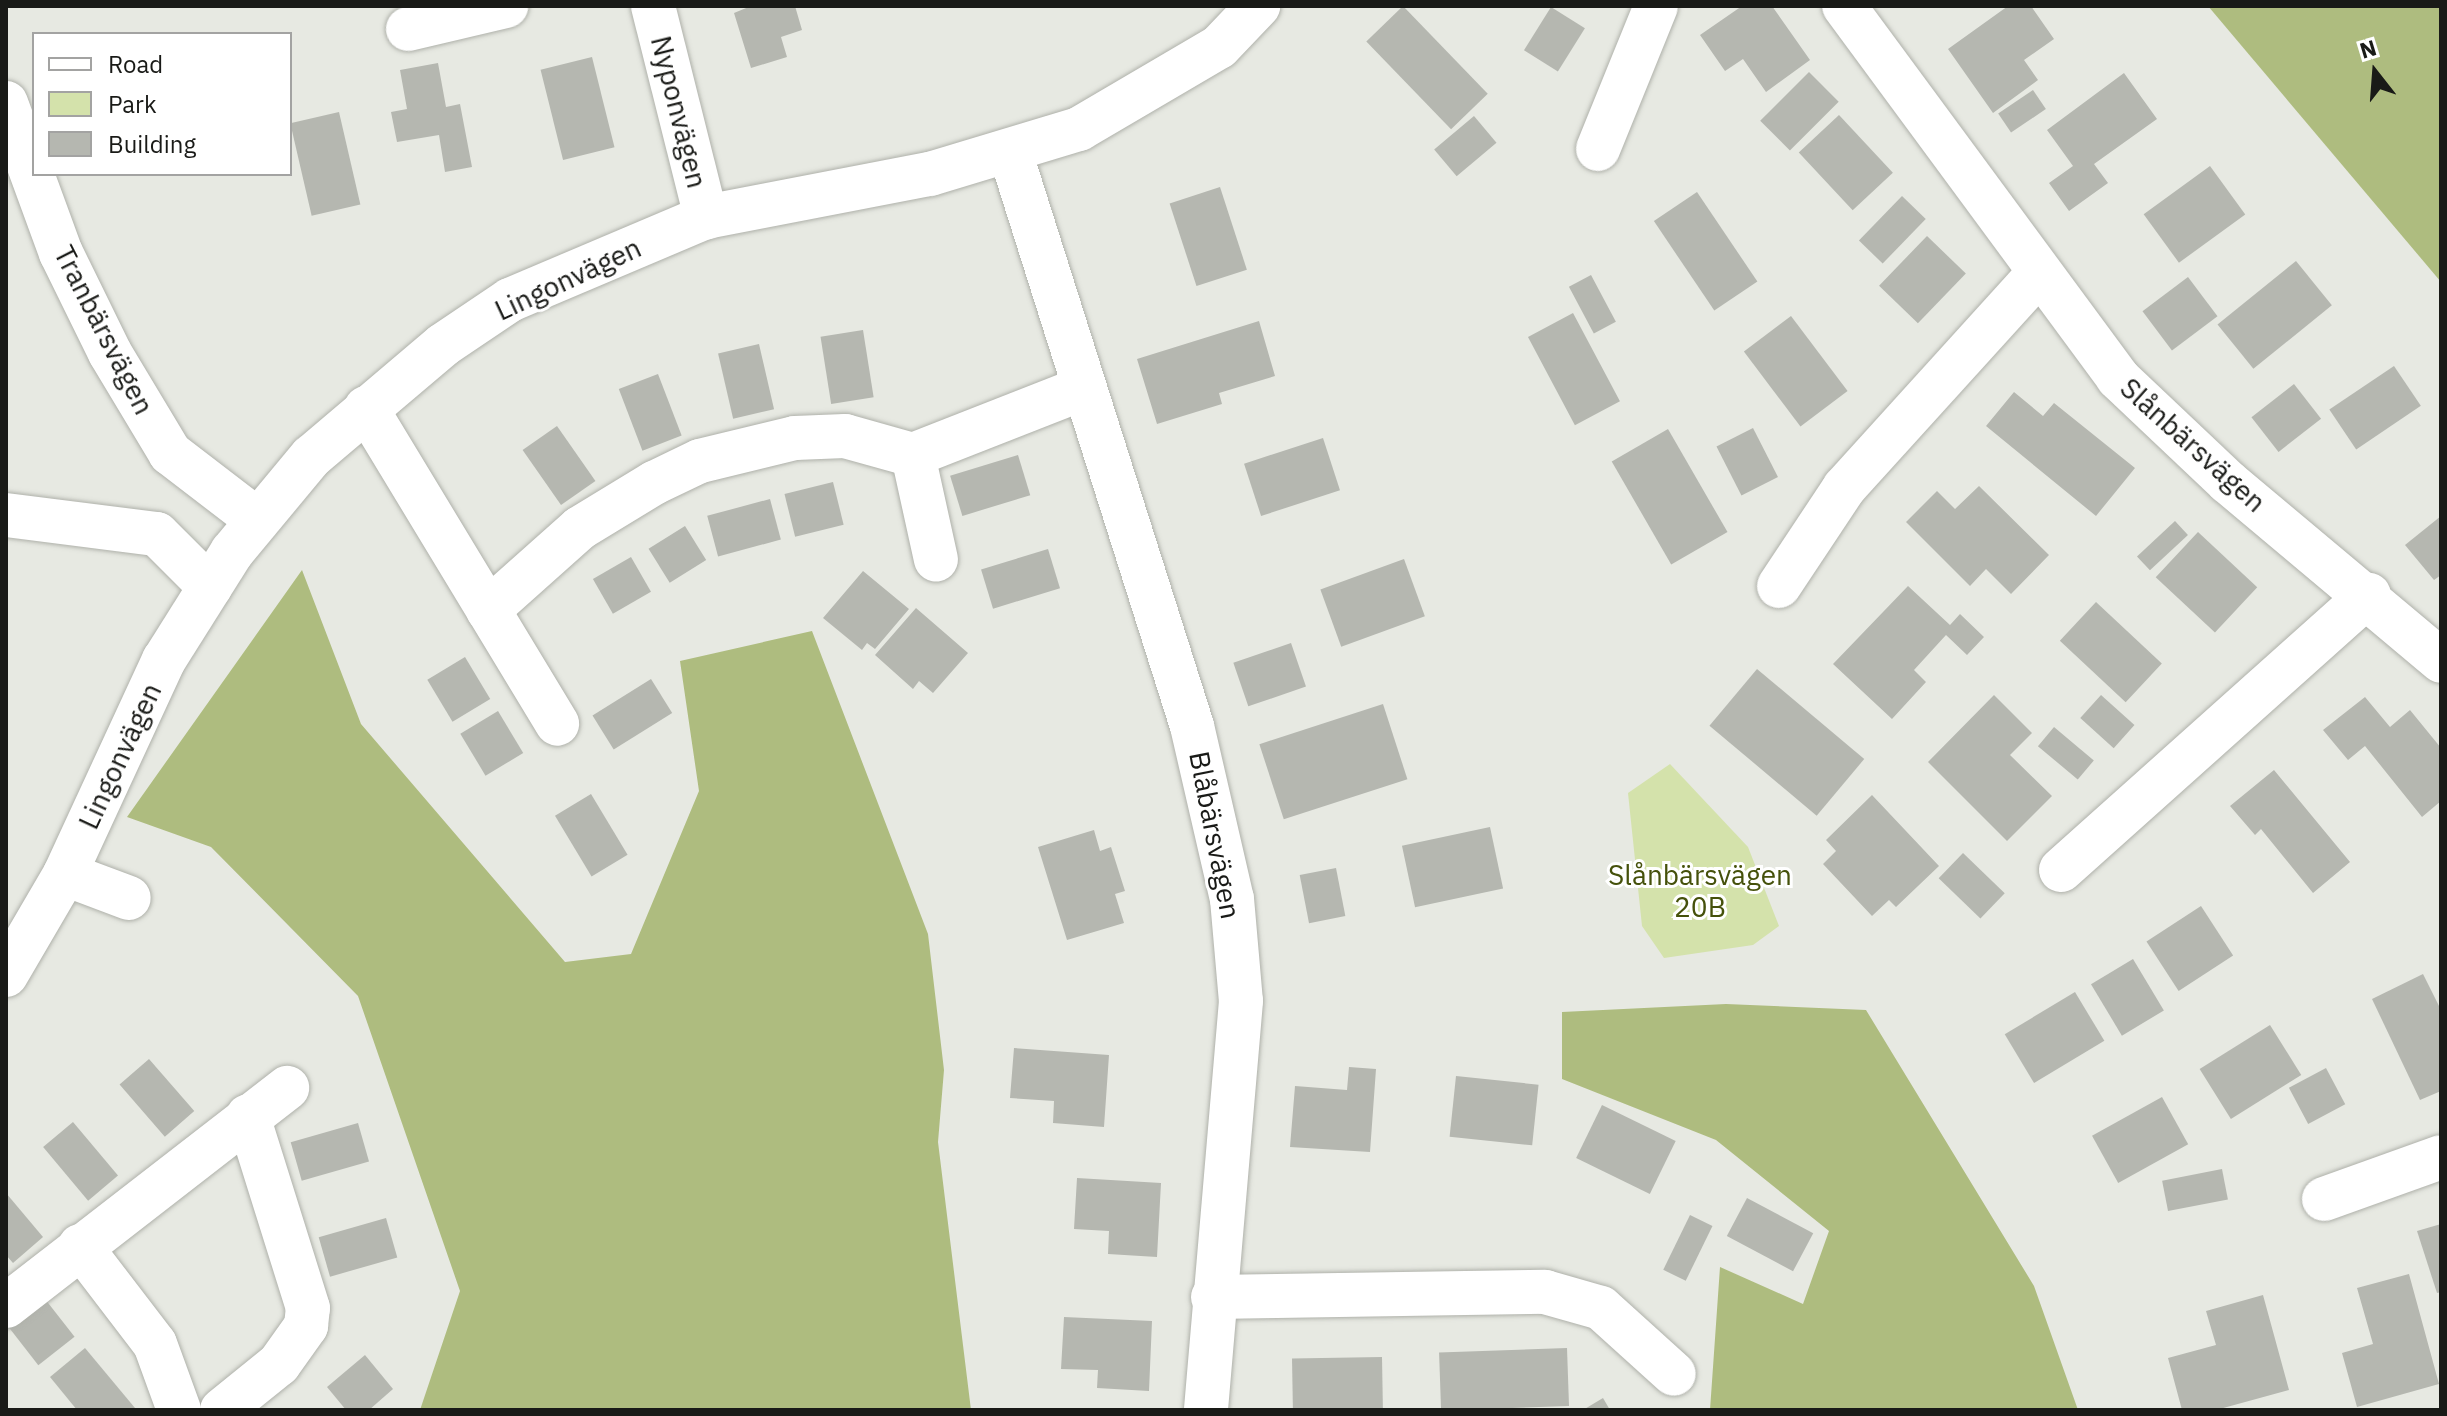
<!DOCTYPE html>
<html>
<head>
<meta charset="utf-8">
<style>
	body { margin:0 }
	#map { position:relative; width:2447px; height:1416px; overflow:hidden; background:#e7e9e2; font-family:"IBM Plex Sans",sans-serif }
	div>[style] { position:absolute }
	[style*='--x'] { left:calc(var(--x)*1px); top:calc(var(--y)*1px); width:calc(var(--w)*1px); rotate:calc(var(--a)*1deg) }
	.green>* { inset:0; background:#d4e2ab }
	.forest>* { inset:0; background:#aebc7f }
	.building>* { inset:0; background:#b5b7b0; transform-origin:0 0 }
	.roads { filter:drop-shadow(0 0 2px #afb1aa) drop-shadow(0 0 2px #afb1aa) }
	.minor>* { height:44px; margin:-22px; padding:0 22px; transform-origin:22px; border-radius:22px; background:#fff }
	span { translate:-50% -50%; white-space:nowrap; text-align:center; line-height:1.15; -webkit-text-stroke:6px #fff; paint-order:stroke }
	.street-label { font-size:28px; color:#191a17 }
	.park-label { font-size:28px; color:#45510b }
	.frame { position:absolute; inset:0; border:8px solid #191a17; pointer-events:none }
	.legend { position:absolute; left:32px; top:32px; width:260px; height:144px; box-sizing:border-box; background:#fff; border:2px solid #a3a3a2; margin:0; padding:10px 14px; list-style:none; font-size:24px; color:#191a17 }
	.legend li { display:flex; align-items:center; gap:16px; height:40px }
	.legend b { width:40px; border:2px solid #a3a3a2 }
	.north { position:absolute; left:2335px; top:32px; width:80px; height:80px; -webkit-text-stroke:6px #fff; paint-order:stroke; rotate:343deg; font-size:22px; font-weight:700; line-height:32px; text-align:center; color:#191a17 }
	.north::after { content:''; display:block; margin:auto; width:28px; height:36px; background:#191a17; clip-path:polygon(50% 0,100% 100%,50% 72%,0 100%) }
</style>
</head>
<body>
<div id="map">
	<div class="green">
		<i style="clip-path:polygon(1670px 764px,1748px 847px,1779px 926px,1753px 945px,1664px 958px,1642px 926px,1628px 793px)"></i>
	</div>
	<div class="forest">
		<i style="clip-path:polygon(2208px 6px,2441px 6px,2441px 282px)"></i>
		<i style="clip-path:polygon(302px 570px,361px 724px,565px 962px,631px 954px,699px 791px,680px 661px,812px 631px,928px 934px,944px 1070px,938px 1142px,971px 1410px,420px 1410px,460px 1291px,358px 996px,211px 847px,127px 817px)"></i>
		<i style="clip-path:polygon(1726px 1004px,1866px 1010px,2034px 1286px,2078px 1410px,1710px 1410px,1720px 1267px,1803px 1304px,1829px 1231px,1716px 1140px,1562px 1079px,1562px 1012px)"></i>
	</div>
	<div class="building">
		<i style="clip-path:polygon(751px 6px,795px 6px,802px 30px,781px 37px,787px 57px,751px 68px,734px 13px)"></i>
		<i style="left:1403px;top:6px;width:122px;height:51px;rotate:46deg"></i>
		<i style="clip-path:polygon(1742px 6px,1772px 6px,1810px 60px,1766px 92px,1743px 59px,1725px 71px,1700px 35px)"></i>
		<i style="clip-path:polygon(2008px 6px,2031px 6px,2054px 39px,2024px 60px,2038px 80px,1993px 113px,1948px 49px)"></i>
		<i style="left:1551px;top:7px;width:40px;height:51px;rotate:32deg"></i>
		<i style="left:592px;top:57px;width:93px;height:53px;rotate:76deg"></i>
		<i style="clip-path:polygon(438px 63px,446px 107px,460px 104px,472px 167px,445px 172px,439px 135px,397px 142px,391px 112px,407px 109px,400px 70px)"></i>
		<i style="left:1809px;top:72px;width:42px;height:69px;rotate:45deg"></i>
		<i style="clip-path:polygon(2124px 73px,2157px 119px,2094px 164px,2108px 183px,2069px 211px,2049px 183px,2073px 166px,2047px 130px)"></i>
		<i style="left:2033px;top:90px;width:23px;height:42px;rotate:56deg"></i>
		<i style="left:339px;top:112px;width:95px;height:50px;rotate:77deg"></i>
		<i style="left:1839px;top:115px;width:79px;height:55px;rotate:47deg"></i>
		<i style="left:1474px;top:116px;width:35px;height:52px;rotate:50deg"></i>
		<i style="left:2210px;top:166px;width:60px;height:82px;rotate:54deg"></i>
		<i style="left:1220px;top:187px;width:87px;height:53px;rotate:72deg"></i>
		<i style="left:1697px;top:192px;width:108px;height:52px;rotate:56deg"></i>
		<i style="left:1902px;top:196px;width:33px;height:62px;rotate:44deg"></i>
		<i style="left:1927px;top:236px;width:54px;height:69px;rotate:44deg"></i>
		<i style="left:2296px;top:261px;width:57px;height:101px;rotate:51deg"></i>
		<i style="left:1591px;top:275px;width:53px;height:25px;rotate:62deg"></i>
		<i style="left:2188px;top:277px;width:49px;height:57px;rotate:53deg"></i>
		<i style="left:1573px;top:313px;width:100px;height:51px;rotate:62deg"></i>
		<i style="left:1791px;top:316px;width:94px;height:59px;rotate:53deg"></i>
		<i style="clip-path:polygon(1259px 321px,1275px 376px,1219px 393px,1222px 404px,1157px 424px,1137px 359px)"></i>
		<i style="left:863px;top:330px;width:68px;height:43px;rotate:81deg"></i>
		<i style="left:759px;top:344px;width:67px;height:42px;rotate:77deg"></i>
		<i style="left:2394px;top:366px;width:48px;height:78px;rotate:56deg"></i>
		<i style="left:658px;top:374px;width:66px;height:42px;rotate:69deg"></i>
		<i style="left:2294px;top:384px;width:44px;height:54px;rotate:52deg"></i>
		<i style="clip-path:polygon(2014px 392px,2043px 416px,2054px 403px,2135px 468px,2096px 516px,1986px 426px)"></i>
		<i style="left:557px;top:426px;width:67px;height:42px;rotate:55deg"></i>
		<i style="left:1753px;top:428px;width:55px;height:41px;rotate:63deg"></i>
		<i style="left:1668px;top:429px;width:119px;height:65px;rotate:60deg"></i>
		<i style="left:1323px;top:438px;width:55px;height:83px;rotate:72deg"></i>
		<i style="left:1018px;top:455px;width:42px;height:71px;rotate:73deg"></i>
		<i style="left:833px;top:482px;width:44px;height:50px;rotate:76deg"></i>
		<i style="clip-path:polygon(1979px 486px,2049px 555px,2011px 594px,1986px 569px,1970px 586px,1906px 522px,1937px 491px,1955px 509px)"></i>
		<i style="left:770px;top:499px;width:42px;height:65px;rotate:75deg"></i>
		<i style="clip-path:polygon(2441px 516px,2441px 575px,2434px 580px,2405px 545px)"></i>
		<i style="left:2175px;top:521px;width:19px;height:52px;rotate:47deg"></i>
		<i style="left:685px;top:526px;width:40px;height:43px;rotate:58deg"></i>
		<i style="left:2198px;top:532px;width:81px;height:62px;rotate:43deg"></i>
		<i style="left:1048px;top:549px;width:41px;height:70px;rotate:73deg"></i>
		<i style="left:631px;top:557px;width:40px;height:44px;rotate:60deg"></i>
		<i style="left:1404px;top:559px;width:61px;height:89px;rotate:70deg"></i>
		<i style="clip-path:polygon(863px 571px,909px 609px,875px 649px,867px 643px,862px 650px,823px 618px)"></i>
		<i style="clip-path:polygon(1908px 586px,1950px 625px,1960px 614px,1984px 637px,1967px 655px,1946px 635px,1914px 670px,1926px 682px,1892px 719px,1833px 664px)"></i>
		<i style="left:2096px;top:602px;width:90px;height:53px;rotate:43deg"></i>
		<i style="clip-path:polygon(916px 608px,968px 653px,933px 693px,919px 681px,913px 689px,875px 655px)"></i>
		<i style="left:1291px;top:643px;width:46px;height:61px;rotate:71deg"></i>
		<i style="left:465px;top:657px;width:49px;height:44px;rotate:59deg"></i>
		<i style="left:1757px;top:669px;width:140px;height:74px;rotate:40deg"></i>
		<i style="left:651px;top:679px;width:40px;height:69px;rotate:58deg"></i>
		<i style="clip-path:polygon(1994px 695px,2032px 733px,2010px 755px,2052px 796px,2007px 841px,1928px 762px)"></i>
		<i style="left:2101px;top:695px;width:45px;height:31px;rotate:42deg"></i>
		<i style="clip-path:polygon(2365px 697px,2390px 727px,2410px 710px,2441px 748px,2441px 801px,2422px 817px,2365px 746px,2348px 760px,2323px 730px)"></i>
		<i style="left:1383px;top:704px;width:79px;height:130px;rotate:72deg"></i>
		<i style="left:498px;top:711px;width:49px;height:44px;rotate:59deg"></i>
		<i style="left:2054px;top:727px;width:52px;height:25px;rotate:40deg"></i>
		<i style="clip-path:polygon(2274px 770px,2350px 862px,2313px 893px,2261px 829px,2255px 835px,2230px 806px)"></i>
		<i style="left:591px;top:794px;width:71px;height:42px;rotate:59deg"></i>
		<i style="clip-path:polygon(1872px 795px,1939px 866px,1896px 907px,1889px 900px,1872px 916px,1823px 864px,1836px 851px,1826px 840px)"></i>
		<i style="left:1490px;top:827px;width:63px;height:90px;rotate:78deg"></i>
		<i style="clip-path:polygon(1094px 830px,1100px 851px,1111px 847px,1125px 891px,1115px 894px,1124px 923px,1067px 940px,1038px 847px)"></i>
		<i style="left:1963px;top:853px;width:58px;height:35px;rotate:44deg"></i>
		<i style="left:1336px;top:868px;width:49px;height:37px;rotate:79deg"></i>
		<i style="left:2201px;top:906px;width:59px;height:65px;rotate:57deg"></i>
		<i style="left:2133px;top:959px;width:60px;height:49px;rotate:59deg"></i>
		<i style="clip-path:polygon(2423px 974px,2441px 1010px,2441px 1091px,2420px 1100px,2372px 999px)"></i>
		<i style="left:2075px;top:992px;width:57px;height:82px;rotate:59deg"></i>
		<i style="left:2270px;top:1025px;width:59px;height:83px;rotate:58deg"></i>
		<i style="clip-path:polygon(1014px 1048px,1109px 1055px,1104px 1127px,1053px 1123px,1054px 1101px,1010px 1098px)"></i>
		<i style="left:149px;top:1059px;width:69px;height:39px;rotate:49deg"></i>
		<i style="clip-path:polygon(1349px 1067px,1376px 1069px,1370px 1152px,1290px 1147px,1295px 1086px,1347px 1090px)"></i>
		<i style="left:2326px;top:1068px;width:41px;height:42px;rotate:62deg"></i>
		<i style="left:1456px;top:1076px;width:83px;height:61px;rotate:6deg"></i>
		<i style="left:2162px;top:1097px;width:54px;height:80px;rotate:61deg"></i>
		<i style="left:1602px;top:1105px;width:82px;height:59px;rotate:26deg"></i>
		<i style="left:73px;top:1122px;width:70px;height:39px;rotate:50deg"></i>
		<i style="left:358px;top:1123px;width:40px;height:70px;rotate:74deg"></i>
		<i style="left:2222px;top:1169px;width:31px;height:61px;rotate:79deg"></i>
		<i style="clip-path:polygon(1077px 1178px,1161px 1183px,1157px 1257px,1108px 1254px,1109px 1231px,1074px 1229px)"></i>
		<i style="clip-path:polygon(6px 1193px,43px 1237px,13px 1263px,6px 1255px)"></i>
		<i style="left:1747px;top:1198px;width:75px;height:43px;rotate:28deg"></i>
		<i style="left:1690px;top:1215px;width:25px;height:61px;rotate:26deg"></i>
		<i style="left:386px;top:1218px;width:41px;height:70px;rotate:74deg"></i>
		<i style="clip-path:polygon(2441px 1224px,2441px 1292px,2437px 1293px,2417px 1231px)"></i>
		<i style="clip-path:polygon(2409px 1274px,2439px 1384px,2357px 1407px,2342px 1353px,2373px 1344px,2357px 1288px)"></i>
		<i style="clip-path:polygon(2263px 1295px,2289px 1390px,2216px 1410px,2182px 1410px,2168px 1358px,2216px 1345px,2206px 1311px)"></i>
		<i style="left:45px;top:1299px;width:48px;height:46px;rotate:52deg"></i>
		<i style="clip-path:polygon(1064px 1317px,1152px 1321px,1149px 1391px,1097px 1388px,1098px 1370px,1061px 1369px)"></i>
		<i style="clip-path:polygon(85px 1348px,135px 1408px,77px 1410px,50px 1377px)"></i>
		<i style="left:1567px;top:1348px;width:58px;height:128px;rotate:88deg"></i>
		<i style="clip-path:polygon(365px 1355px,393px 1389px,369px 1410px,346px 1410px,327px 1387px)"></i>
		<i style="left:1382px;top:1357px;width:51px;height:90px;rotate:89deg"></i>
		<i style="clip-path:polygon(1603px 1398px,1610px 1410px,1583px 1410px)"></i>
	</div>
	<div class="roads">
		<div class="minor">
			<i style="--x:653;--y:6;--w:218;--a:75.9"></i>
			<i style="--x:1844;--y:6;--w:462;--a:53.6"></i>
			<i style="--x:2118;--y:378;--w:151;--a:43.4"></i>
			<i style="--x:2228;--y:482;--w:278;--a:40"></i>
			<i style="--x:408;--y:29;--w:101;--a:-13.2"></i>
			<i style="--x:6;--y:103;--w:160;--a:69.9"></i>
			<i style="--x:61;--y:253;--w:111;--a:63.9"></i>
			<i style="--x:110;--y:353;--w:117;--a:59"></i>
			<i style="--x:170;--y:453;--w:108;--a:37.5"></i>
			<i style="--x:1598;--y:149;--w:154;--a:-67.9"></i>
			<i style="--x:1011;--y:155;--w:599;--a:72.41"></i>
			<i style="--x:1192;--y:726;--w:178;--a:77"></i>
			<i style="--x:1232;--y:899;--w:102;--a:85"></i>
			<i style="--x:1241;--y:1001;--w:410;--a:94.9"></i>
			<i style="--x:366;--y:408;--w:369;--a:58.8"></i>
			<i style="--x:913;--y:455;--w:184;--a:-21.4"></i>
			<i style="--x:6;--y:515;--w:152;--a:7.2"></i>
			<i style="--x:157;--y:534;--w:75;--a:45"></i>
			<i style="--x:1779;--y:586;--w:118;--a:-56.4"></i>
			<i style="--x:1844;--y:488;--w:289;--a:-47.8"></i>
			<i style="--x:488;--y:610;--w:123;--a:-41.7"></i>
			<i style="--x:580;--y:528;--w:87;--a:-31.3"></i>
			<i style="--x:654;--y:483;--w:51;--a:-25.6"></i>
			<i style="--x:700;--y:461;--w:98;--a:-13.6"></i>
			<i style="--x:795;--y:438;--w:50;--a:-2.3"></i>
			<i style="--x:845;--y:436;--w:71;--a:15.6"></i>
			<i style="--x:913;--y:455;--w:107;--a:77.6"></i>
			<i style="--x:2061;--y:870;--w:413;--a:-41.8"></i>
			<i style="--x:65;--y:874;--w:68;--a:20.6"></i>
			<i style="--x:6;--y:975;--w:117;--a:-59.7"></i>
			<i style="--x:65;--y:874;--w:236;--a:-65.2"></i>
			<i style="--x:164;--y:660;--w:128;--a:-57.8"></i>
			<i style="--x:232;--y:552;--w:124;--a:-50.3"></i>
			<i style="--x:311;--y:457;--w:173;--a:-40.3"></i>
			<i style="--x:443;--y:345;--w:81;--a:-33.9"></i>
			<i style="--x:510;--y:300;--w:213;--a:-23"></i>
			<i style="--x:706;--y:217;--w:228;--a:-10.9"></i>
			<i style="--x:930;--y:174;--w:156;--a:-16.8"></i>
			<i style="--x:1079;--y:129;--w:162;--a:-30.4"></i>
			<i style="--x:1219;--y:47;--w:57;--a:-46.4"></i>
			<i style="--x:2324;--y:1199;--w:124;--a:-19.7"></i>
			<i style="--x:80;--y:1246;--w:123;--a:52.6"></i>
			<i style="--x:155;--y:1344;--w:70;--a:70"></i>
			<i style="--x:1213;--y:1297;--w:332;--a:-0.9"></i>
			<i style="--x:1545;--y:1292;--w:58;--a:15.9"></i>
			<i style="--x:1601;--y:1308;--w:98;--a:42.1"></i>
			<i style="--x:6;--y:1306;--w:356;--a:-37.8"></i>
			<i style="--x:222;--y:1410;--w:73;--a:-38.9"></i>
			<i style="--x:279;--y:1364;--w:47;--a:-54.6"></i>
			<i style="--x:306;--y:1326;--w:18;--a:-84"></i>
			<i style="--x:308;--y:1308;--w:201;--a:-107.4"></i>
		</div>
	</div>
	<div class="street-label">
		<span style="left:679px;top:112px;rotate:76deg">Nyponvägen</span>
		<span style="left:568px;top:279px;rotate:-25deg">Lingonvägen</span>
		<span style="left:104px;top:330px;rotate:63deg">Tranbärsvägen</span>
		<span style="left:2193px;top:445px;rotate:42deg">Slånbärsvägen</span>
		<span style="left:120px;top:756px;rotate:-65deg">Lingonvägen</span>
		<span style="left:1215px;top:835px;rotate:79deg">Blåbärsvägen</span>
	</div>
	<div class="park-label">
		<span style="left:1700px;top:891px">Slånbärsvägen<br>20B</span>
	</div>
	<div class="frame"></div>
	<ul class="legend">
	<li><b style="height:10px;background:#fff"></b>Road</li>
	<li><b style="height:22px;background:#d4e2ab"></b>Park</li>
	<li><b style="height:22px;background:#b5b7b0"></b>Building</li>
	</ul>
	<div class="north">N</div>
</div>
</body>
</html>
